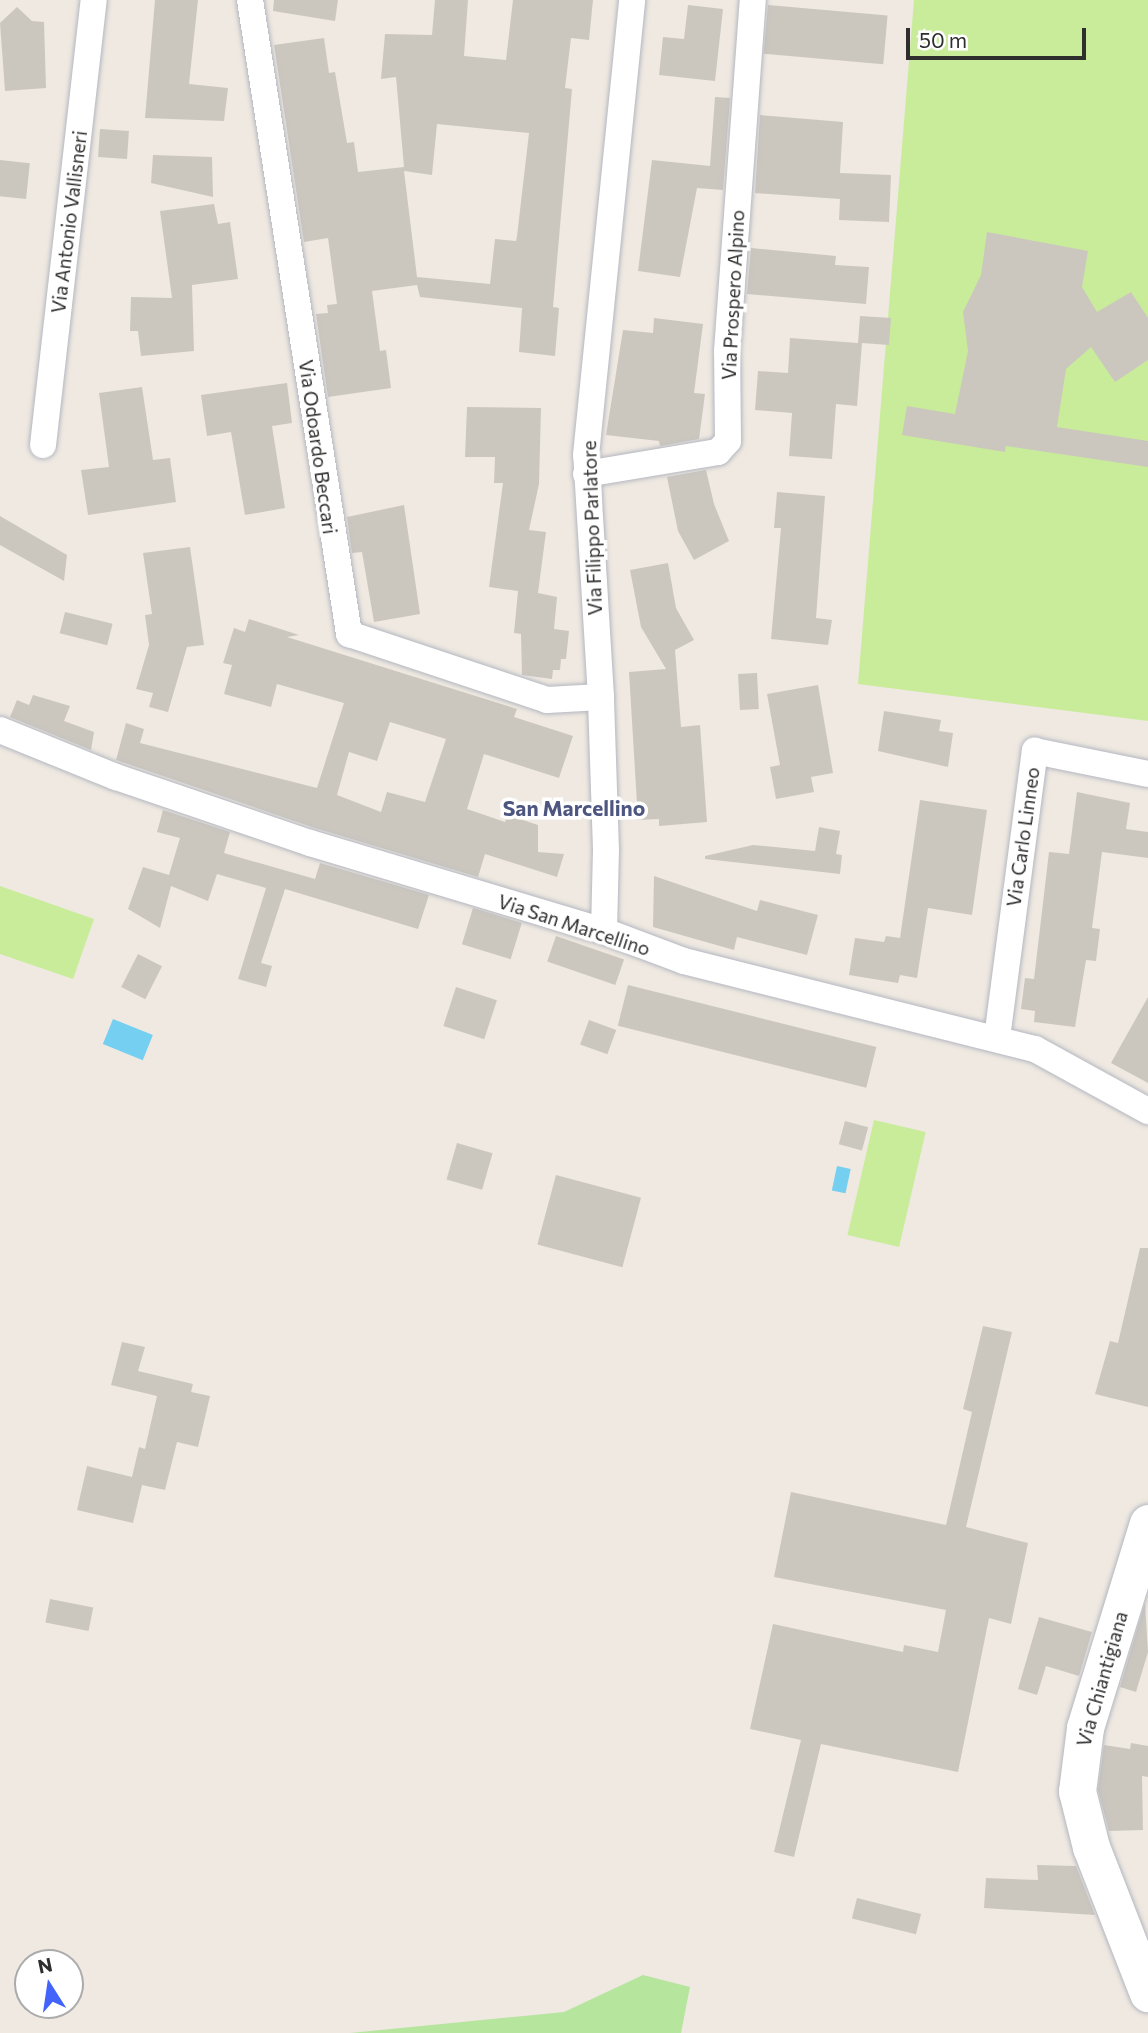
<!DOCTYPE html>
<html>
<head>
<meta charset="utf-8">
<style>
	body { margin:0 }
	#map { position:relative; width:1148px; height:2033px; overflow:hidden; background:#efe9e1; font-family:Commissioner,sans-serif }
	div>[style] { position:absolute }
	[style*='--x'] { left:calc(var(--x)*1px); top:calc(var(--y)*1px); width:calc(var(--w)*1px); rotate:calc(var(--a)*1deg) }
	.green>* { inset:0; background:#b6e59e }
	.pitch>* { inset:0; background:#c9ec9a; transform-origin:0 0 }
	.water>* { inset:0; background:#75cff0; transform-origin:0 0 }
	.building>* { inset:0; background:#cbc7bf; transform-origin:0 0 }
	.roads { filter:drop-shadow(0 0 2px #b4b7c1) drop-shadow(0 0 2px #b4b7c1) }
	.street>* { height:26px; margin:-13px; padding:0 13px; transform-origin:13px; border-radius:13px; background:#fff }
	.secondary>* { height:37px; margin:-18.5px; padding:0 18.5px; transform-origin:18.5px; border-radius:18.5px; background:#fff }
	span { translate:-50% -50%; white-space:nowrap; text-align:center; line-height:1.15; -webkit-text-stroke:7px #fff; paint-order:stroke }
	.street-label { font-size:19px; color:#2e2e2e }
	.neighbourhood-label { font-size:21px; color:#4d5680; font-weight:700 }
	.north { position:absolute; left:14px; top:1949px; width:70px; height:70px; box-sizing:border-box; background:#fff; border:2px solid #ababab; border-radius:50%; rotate:348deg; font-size:19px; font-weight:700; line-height:28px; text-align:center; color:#2e2e2e }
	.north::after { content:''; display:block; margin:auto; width:24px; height:32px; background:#4264fb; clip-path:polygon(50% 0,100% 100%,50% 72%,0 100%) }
	.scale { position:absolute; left:906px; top:28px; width:180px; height:32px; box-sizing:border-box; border:4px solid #2e2e2e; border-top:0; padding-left:9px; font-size:21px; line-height:24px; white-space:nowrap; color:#2e2e2e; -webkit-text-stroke:5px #fff; paint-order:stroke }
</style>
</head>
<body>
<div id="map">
	<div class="green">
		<i style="clip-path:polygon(643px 1975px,690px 1987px,681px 2033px,350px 2033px,564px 2012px)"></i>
	</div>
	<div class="pitch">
		<i style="clip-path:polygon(914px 0,1148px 0,1148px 721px,858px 684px)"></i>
		<i style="clip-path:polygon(0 886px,94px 919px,73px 979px,0 954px)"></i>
		<i style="left:874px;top:1120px;width:53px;height:118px;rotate:13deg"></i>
	</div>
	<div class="water">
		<i style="left:113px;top:1019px;width:43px;height:27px;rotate:22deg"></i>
		<i style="left:837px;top:1166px;width:14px;height:25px;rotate:12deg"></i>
	</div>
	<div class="building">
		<i style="clip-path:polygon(155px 0,198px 0,189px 84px,228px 88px,224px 121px,145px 118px)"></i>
		<i style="clip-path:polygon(274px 0,338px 0,335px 21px,273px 11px)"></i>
		<i style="clip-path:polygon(evenodd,435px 0,468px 0,464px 56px,506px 60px,513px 0,593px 0,589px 40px,571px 38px,565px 88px,572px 89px,553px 307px,559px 308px,555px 356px,519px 352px,522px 308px,420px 297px,417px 285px,372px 291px,380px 351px,386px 350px,391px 388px,328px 397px,316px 314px,328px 313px,327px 305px,337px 304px,328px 238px,304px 242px,274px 45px,324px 38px,329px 73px,335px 72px,347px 143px,354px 142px,358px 172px,404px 167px,396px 77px,381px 79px,385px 34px,432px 35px,435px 0,437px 124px,529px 133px,517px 236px,516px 241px,495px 239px,490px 284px,417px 277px,404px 171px,432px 175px,437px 124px)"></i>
		<i style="clip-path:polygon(688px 5px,723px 9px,715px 81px,659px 75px,663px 37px,684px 39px)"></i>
		<i style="left:768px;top:5px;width:120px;height:49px;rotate:5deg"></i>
		<i style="clip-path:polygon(17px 7px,32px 21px,44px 22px,46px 88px,5px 91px,0 23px)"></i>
		<i style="clip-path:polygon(715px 97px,730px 98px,723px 190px,697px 188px,680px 277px,638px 271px,652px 160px,710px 166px)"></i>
		<i style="clip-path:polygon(760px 115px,843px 122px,840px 173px,891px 175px,889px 222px,839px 220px,840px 199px,755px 193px)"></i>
		<i style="left:100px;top:129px;width:29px;height:28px;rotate:4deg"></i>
		<i style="clip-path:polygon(153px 155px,212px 157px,213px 197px,151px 183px)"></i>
		<i style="left:0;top:160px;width:30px;height:36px;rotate:6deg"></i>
		<i style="clip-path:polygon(214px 204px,218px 224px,230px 222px,238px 279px,192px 285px,194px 351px,141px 356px,138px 331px,130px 331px,131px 297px,172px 298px,160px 211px)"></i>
		<i style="clip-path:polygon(987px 232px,1088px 251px,1082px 287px,1097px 312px,1131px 292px,1148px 318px,1148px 360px,1115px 382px,1091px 347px,1066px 369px,1057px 427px,1148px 441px,1148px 467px,1006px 446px,1005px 452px,902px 435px,907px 406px,955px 414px,968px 351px,963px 312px,981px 275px)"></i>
		<i style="clip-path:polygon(751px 248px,836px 256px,835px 265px,869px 267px,866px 304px,747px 294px)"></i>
		<i style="clip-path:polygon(860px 316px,891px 318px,889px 345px,862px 343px,857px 406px,836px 404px,832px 459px,789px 456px,792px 413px,755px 410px,758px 371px,788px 373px,790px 338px,858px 343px)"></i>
		<i style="clip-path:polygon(654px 318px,703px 324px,694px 393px,705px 394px,699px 439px,660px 446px,659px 441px,606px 435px,623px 330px,653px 333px)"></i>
		<i style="clip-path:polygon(287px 383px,292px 423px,272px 426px,285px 508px,245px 515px,231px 432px,207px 436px,201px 395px)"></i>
		<i style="clip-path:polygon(142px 387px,153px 460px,170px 458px,176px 502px,88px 515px,81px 470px,109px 467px,99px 393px)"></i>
		<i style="clip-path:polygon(467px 407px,541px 408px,539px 484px,529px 530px,546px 532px,538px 593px,557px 597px,554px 629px,569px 631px,566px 659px,561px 659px,560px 670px,553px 670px,552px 679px,522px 675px,521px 634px,514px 633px,518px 591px,489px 587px,503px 483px,494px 483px,495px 457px,465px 457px)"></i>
		<i style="clip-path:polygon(706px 470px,714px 504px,729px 541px,694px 560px,678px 531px,667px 477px)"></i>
		<i style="clip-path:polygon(777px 492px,825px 496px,816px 618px,832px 620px,828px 645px,771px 639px,781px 528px,774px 528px)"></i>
		<i style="clip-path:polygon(404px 505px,420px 614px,374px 622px,362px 552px,352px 553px,347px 517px)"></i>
		<i style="clip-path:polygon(0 516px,67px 555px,64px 581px,0 545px)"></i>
		<i style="clip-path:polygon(190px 547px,204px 645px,187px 647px,168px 712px,149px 707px,153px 693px,136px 689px,149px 645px,145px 615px,152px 614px,143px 553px)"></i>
		<i style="clip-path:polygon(668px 563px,676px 608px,694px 640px,675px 650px,681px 727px,700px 725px,707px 822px,659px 826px,659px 819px,638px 820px,629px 672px,666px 669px,641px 627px,630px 570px)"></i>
		<i style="left:65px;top:612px;width:49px;height:22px;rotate:14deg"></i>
		<i style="clip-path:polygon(evenodd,249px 619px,299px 635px,287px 637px,517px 709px,514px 717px,573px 736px,559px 778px,484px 754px,467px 809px,505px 822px,508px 815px,538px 825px,538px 852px,564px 854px,557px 877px,485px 854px,478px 877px,315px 828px,116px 760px,126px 723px,144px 729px,140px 743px,317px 788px,344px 703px,277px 684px,271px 707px,224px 694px,232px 665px,223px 663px,234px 628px,245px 632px,249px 619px,390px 722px,446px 739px,425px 802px,387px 792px,381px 812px,337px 795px,349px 752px,377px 761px,390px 722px)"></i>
		<i style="left:757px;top:673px;width:36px;height:19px;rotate:87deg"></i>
		<i style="clip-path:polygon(818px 685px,833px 773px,811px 777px,814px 792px,776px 799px,770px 767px,780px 765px,767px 694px)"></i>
		<i style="clip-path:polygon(33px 695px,70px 706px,64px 721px,94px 732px,91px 750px,10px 717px,17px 700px,29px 705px)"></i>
		<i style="clip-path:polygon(884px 711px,941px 720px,939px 731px,953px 733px,948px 767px,878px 751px)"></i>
		<i style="clip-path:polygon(1077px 792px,1130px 803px,1126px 829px,1148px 832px,1148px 858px,1102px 852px,1092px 928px,1100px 929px,1096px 961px,1086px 960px,1075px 1027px,1034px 1022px,1035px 1011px,1021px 1009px,1025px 978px,1034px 979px,1049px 852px,1069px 854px)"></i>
		<i style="clip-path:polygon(920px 800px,987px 810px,972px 915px,928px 908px,917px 978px,900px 975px,898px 983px,849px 975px,855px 938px,884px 942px,886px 936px,900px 938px)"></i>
		<i style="clip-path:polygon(163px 810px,230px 832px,224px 853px,315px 879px,320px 863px,429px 895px,418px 929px,285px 889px,261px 963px,272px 966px,266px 987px,238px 979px,266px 888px,217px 874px,208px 901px,171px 886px,160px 928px,128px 909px,143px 867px,169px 875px,180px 838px,157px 832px)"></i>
		<i style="clip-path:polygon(819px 827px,840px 831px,836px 854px,842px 855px,840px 874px,705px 859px,705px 856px,753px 845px,815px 851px)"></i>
		<i style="clip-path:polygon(654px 876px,757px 911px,760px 900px,818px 915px,807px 955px,737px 937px,734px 950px,653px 927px)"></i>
		<i style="left:473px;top:908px;width:51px;height:38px;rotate:17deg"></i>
		<i style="left:556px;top:936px;width:72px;height:27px;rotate:19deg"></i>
		<i style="left:138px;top:954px;width:27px;height:37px;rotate:27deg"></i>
		<i style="left:628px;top:985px;width:256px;height:42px;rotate:14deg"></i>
		<i style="left:456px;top:987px;width:43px;height:41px;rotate:18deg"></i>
		<i style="clip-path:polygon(1148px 997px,1148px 1083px,1111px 1063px)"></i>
		<i style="left:589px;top:1020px;width:29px;height:26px;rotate:20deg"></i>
		<i style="left:845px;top:1121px;width:24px;height:24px;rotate:15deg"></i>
		<i style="left:457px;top:1143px;width:37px;height:38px;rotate:16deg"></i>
		<i style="left:556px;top:1175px;width:88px;height:72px;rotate:15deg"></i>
		<i style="clip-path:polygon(1140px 1248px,1148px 1248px,1148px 1407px,1095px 1394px,1110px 1341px,1118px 1343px)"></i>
		<i style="clip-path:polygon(983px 1326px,1012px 1332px,966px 1527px,1028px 1543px,1011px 1624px,989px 1618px,958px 1772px,821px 1744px,794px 1857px,774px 1852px,801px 1740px,750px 1729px,773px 1624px,903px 1652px,904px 1645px,938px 1652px,946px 1610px,774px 1577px,791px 1492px,946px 1525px,972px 1412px,963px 1409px)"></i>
		<i style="clip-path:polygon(122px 1342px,145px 1347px,138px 1371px,193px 1384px,191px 1392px,210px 1396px,198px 1447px,177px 1442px,165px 1490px,142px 1485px,133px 1523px,77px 1510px,87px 1466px,132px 1477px,139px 1447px,145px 1449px,157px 1396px,111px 1385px)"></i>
		<i style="left:50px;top:1599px;width:44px;height:24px;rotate:11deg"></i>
		<i style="clip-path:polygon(1145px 1603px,1148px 1652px,1136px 1692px,1120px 1687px)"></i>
		<i style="clip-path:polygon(1039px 1617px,1092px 1632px,1079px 1676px,1046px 1666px,1037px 1695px,1018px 1689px)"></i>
		<i style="clip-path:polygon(1131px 1743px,1148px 1746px,1148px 1777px,1142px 1776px,1143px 1830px,1109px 1831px,1098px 1790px,1104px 1745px,1130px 1749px)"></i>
		<i style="clip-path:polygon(1037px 1865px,1076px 1866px,1095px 1915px,984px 1908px,986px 1878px,1038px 1880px)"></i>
		<i style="left:857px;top:1898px;width:66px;height:21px;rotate:14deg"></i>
	</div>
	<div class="roads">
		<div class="street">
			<i style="--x:250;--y:0;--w:642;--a:81.12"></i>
			<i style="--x:349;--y:634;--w:209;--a:18.4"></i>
			<i style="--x:547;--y:700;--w:54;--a:-3.2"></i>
			<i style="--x:43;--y:445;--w:448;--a:-83.5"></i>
			<i style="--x:586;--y:474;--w:134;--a:-9.5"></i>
			<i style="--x:718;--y:452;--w:15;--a:-48"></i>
			<i style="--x:728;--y:441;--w:90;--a:-90.6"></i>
			<i style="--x:727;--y:351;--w:352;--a:-85.8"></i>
			<i style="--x:0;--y:730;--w:125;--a:22.1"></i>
			<i style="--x:116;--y:777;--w:205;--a:18.8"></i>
			<i style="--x:310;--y:843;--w:307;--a:16.7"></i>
			<i style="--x:604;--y:931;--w:85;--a:20.6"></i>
			<i style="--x:684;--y:961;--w:362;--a:14.1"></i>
			<i style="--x:1035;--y:1049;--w:129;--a:28.8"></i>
			<i style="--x:604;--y:931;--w:81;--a:-88.6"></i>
			<i style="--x:606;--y:850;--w:153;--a:-91.9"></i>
			<i style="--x:601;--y:697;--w:242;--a:-93.5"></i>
			<i style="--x:586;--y:455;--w:457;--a:-84.2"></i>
			<i style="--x:997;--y:1038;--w:290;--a:-82.5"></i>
			<i style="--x:1035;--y:751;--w:115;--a:11.5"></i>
		</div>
		<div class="secondary">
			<i style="--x:1148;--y:1523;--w:214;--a:107.1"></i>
			<i style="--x:1085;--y:1728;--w:64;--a:97.2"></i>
			<i style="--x:1077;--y:1791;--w:58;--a:76"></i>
			<i style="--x:1091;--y:1847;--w:157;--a:68.7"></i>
		</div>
	</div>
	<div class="street-label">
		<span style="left:69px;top:222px;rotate:-83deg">Via Antonio Vallisneri</span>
		<span style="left:733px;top:295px;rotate:-87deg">Via Prospero Alpino</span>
		<span style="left:318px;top:447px;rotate:82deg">Via Odoardo Beccari</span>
		<span style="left:592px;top:528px;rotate:-92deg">Via Filippo Parlatore</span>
		<span style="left:1023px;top:837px;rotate:-82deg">Via Carlo Linneo</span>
		<span style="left:574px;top:925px;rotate:18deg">Via San Marcellino</span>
		<span style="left:1102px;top:1679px;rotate:-74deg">Via Chiantigiana</span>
	</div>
	<div class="neighbourhood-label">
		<span style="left:574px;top:808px">San Marcellino</span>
	</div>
	<div class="north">N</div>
	<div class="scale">50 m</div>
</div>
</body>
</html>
